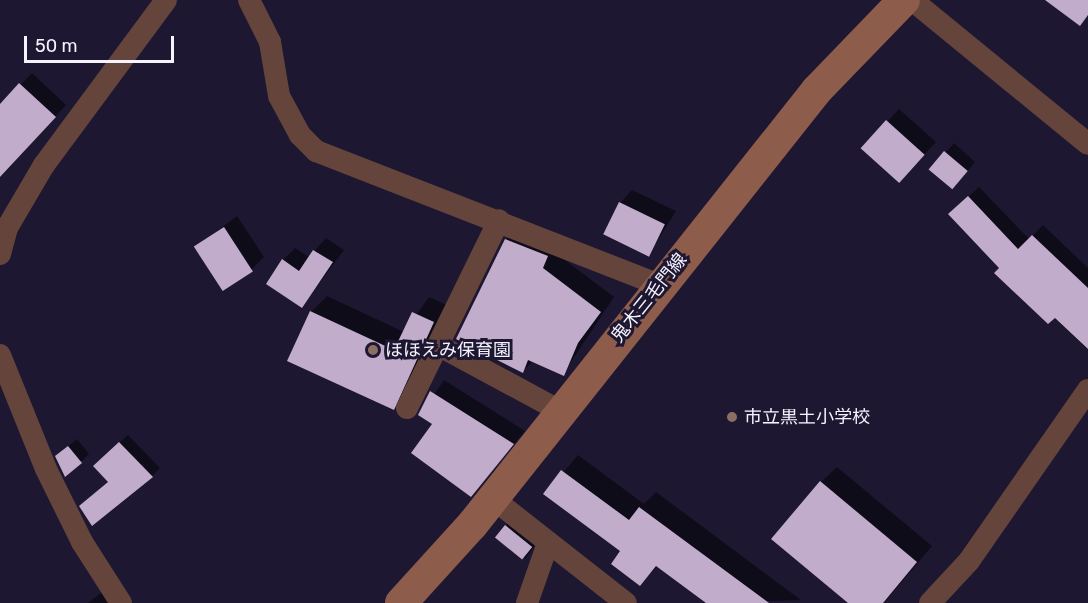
<!DOCTYPE html>
<html>
<head>
<meta charset="utf-8">
<style>
	body { margin:0 }
	#map { position:relative; width:1088px; height:603px; overflow:hidden; background:#1d1731; font-family:Rubik,"Noto Sans JP",sans-serif }
	div>[style] { position:absolute }
	[style*='--x'] { left:calc(var(--x)*1px); top:calc(var(--y)*1px); width:calc(var(--w)*1px); rotate:calc(var(--a)*1deg) }
	.shadow>* { inset:0; background:#0007 }
	.building>* { inset:0; background:#c2accb; transform-origin:0 0 }
	.minor>* { height:22px; margin:-11px; padding:0 11px; transform-origin:11px; border-radius:11px; background:#65453b }
	.secondary>* { height:32px; margin:-16px; padding:0 16px; transform-origin:16px; border-radius:16px; background:#8e5c4b }
	.dots>* { width:16px; height:16px; translate:-50% -50%; box-sizing:border-box; border:3px solid #1d1731; border-radius:50% }
	span { translate:-50% -50%; white-space:nowrap; text-align:center; line-height:1.15; -webkit-text-stroke:6px #1d1731; paint-order:stroke }
	.street-label { font-size:18px; color:#f4f3fe }
	.poi-label { font-size:18px; color:#f4f3fe }
	.left { translate:0 -50%; text-align:left }
	.scale { position:absolute; left:24px; top:36px; width:150px; height:27px; box-sizing:border-box; border:3px solid #f4f3fe; border-top:0; padding-left:8px; font-size:18px; line-height:21px; white-space:nowrap; color:#f4f3fe; -webkit-text-stroke:4px #1d1731; paint-order:stroke }
</style>
</head>
<body>
<div id="map">
	<div class="shadow">
		<i style="clip-path:polygon(32px 73px,66px 105px,0 178px,0 106px)"></i>
		<i style="clip-path:polygon(899px 109px,936px 142px,912px 168px,863px 148px)"></i>
		<i style="clip-path:polygon(954px 143px,975px 162px,960px 180px,931px 169px)"></i>
		<i style="clip-path:polygon(979px 187px,1029px 239px,1043px 225px,1088px 268px,1088px 350px,1002px 268px,961px 204px)"></i>
		<i style="clip-path:polygon(632px 190px,676px 211px,649px 254px,620px 203px)"></i>
		<i style="clip-path:polygon(237px 216px,264px 257px,252px 269px,196px 247px)"></i>
		<i style="clip-path:polygon(520px 226px,614px 297px,563px 374px,533px 361px,523px 371px,506px 240px)"></i>
		<i style="clip-path:polygon(326px 238px,344px 250px,302px 307px,283px 260px,295px 248px,309px 257px)"></i>
		<i style="clip-path:polygon(327px 296px,404px 332px,429px 297px,449px 306px,409px 392px,393px 408px,311px 312px)"></i>
		<i style="clip-path:polygon(444px 380px,525px 431px,471px 495px,434px 424px,420px 415px)"></i>
		<i style="clip-path:polygon(128px 435px,160px 468px,152px 476px,95px 466px)"></i>
		<i style="clip-path:polygon(77px 439px,89px 454px,81px 462px,66px 448px)"></i>
		<i style="clip-path:polygon(578px 455px,644px 504px,656px 492px,801px 600px,708px 603px,658px 566px,640px 584px,622px 551px,545px 494px)"></i>
		<i style="clip-path:polygon(837px 467px,932px 546px,884px 603px,851px 603px,821px 482px)"></i>
		<i style="clip-path:polygon(514px 518px,540px 538px,525px 559px,506px 526px)"></i>
		<i style="clip-path:polygon(102px 592px,111px 603px,88px 603px)"></i>
	</div>
	<div class="building">
		<i style="clip-path:polygon(1045px 0,1088px 0,1088px 15px,1080px 26px)"></i>
		<i style="clip-path:polygon(19px 83px,56px 117px,0 177px,0 104px)"></i>
		<i style="left:886px;top:120px;width:52px;height:38px;rotate:42deg"></i>
		<i style="left:944px;top:151px;width:31px;height:24px;rotate:40deg"></i>
		<i style="clip-path:polygon(968px 196px,1018px 249px,1032px 235px,1088px 288px,1088px 349px,1055px 318px,1048px 324px,994px 273px,999px 268px,948px 214px)"></i>
		<i style="left:619px;top:202px;width:51px;height:36px;rotate:26deg"></i>
		<i style="left:224px;top:227px;width:53px;height:36px;rotate:57deg"></i>
		<i style="clip-path:polygon(505px 239px,548px 256px,543px 268px,601px 312px,578px 343px,564px 376px,528px 360px,523px 373px,456px 339px)"></i>
		<i style="clip-path:polygon(313px 250px,333px 262px,302px 308px,266px 284px,282px 259px,299px 271px)"></i>
		<i style="clip-path:polygon(310px 311px,394px 350px,412px 312px,434px 322px,394px 410px,287px 361px)"></i>
		<i style="clip-path:polygon(430px 391px,514px 444px,471px 497px,411px 453px,432px 424px,418px 415px)"></i>
		<i style="clip-path:polygon(119px 442px,153px 477px,92px 526px,79px 506px,108px 482px,93px 466px)"></i>
		<i style="clip-path:polygon(68px 446px,82px 463px,65px 477px,55px 456px)"></i>
		<i style="clip-path:polygon(561px 470px,629px 520px,639px 507px,769px 603px,706px 603px,656px 566px,640px 586px,611px 564px,620px 551px,543px 494px)"></i>
		<i style="clip-path:polygon(820px 481px,917px 562px,883px 603px,848px 603px,771px 539px)"></i>
		<i style="left:505px;top:525px;width:35px;height:16px;rotate:39deg"></i>
	</div>
	<div class="minor">
		<i style="--x:249;--y:0;--w:47;--a:63.4"></i>
		<i style="--x:270;--y:42;--w:55;--a:80.5"></i>
		<i style="--x:279;--y:96;--w:44;--a:61.7"></i>
		<i style="--x:300;--y:135;--w:23;--a:45"></i>
		<i style="--x:316;--y:151;--w:368;--a:21.3"></i>
		<i style="--x:912;--y:0;--w:227;--a:39.3"></i>
		<i style="--x:0;--y:254;--w:27;--a:-75"></i>
		<i style="--x:7;--y:228;--w:73;--a:-59.6"></i>
		<i style="--x:44;--y:165;--w:205;--a:-53.5"></i>
		<i style="--x:438;--y:345;--w:139;--a:28.4"></i>
		<i style="--x:0;--y:355;--w:123;--a:68"></i>
		<i style="--x:46;--y:469;--w:81;--a:63.7"></i>
		<i style="--x:82;--y:542;--w:72;--a:57.4"></i>
		<i style="--x:407;--y:408;--w:209;--a:-63.9"></i>
		<i style="--x:492;--y:498;--w:170;--a:38.1"></i>
		<i style="--x:527;--y:603;--w:64;--a:-70.7"></i>
		<i style="--x:930;--y:603;--w:57;--a:-47.1"></i>
		<i style="--x:969;--y:561;--w:208;--a:-55.2"></i>
	</div>
	<div class="secondary">
		<i style="--x:401;--y:603;--w:105;--a:-47.7"></i>
		<i style="--x:472;--y:525;--w:555;--a:-51.58"></i>
		<i style="--x:817;--y:90;--w:125;--a:-46"></i>
	</div>
	<div class="dots">
		<i style="left:373px;top:350px;background:#8d6e63"></i>
		<i style="left:732px;top:417px;background:#8d6e63"></i>
	</div>
	<div class="street-label">
		<span style="left:649px;top:298px;rotate:-51deg">鬼木三毛門線</span>
	</div>
	<div class="poi-label">
		<span class="left" style="left:385px;top:350px">ほほえみ保育園</span>
		<span class="left" style="left:744px;top:417px">市立黒土小学校</span>
	</div>
	<div class="scale">50 m</div>
</div>
</body>
</html>
